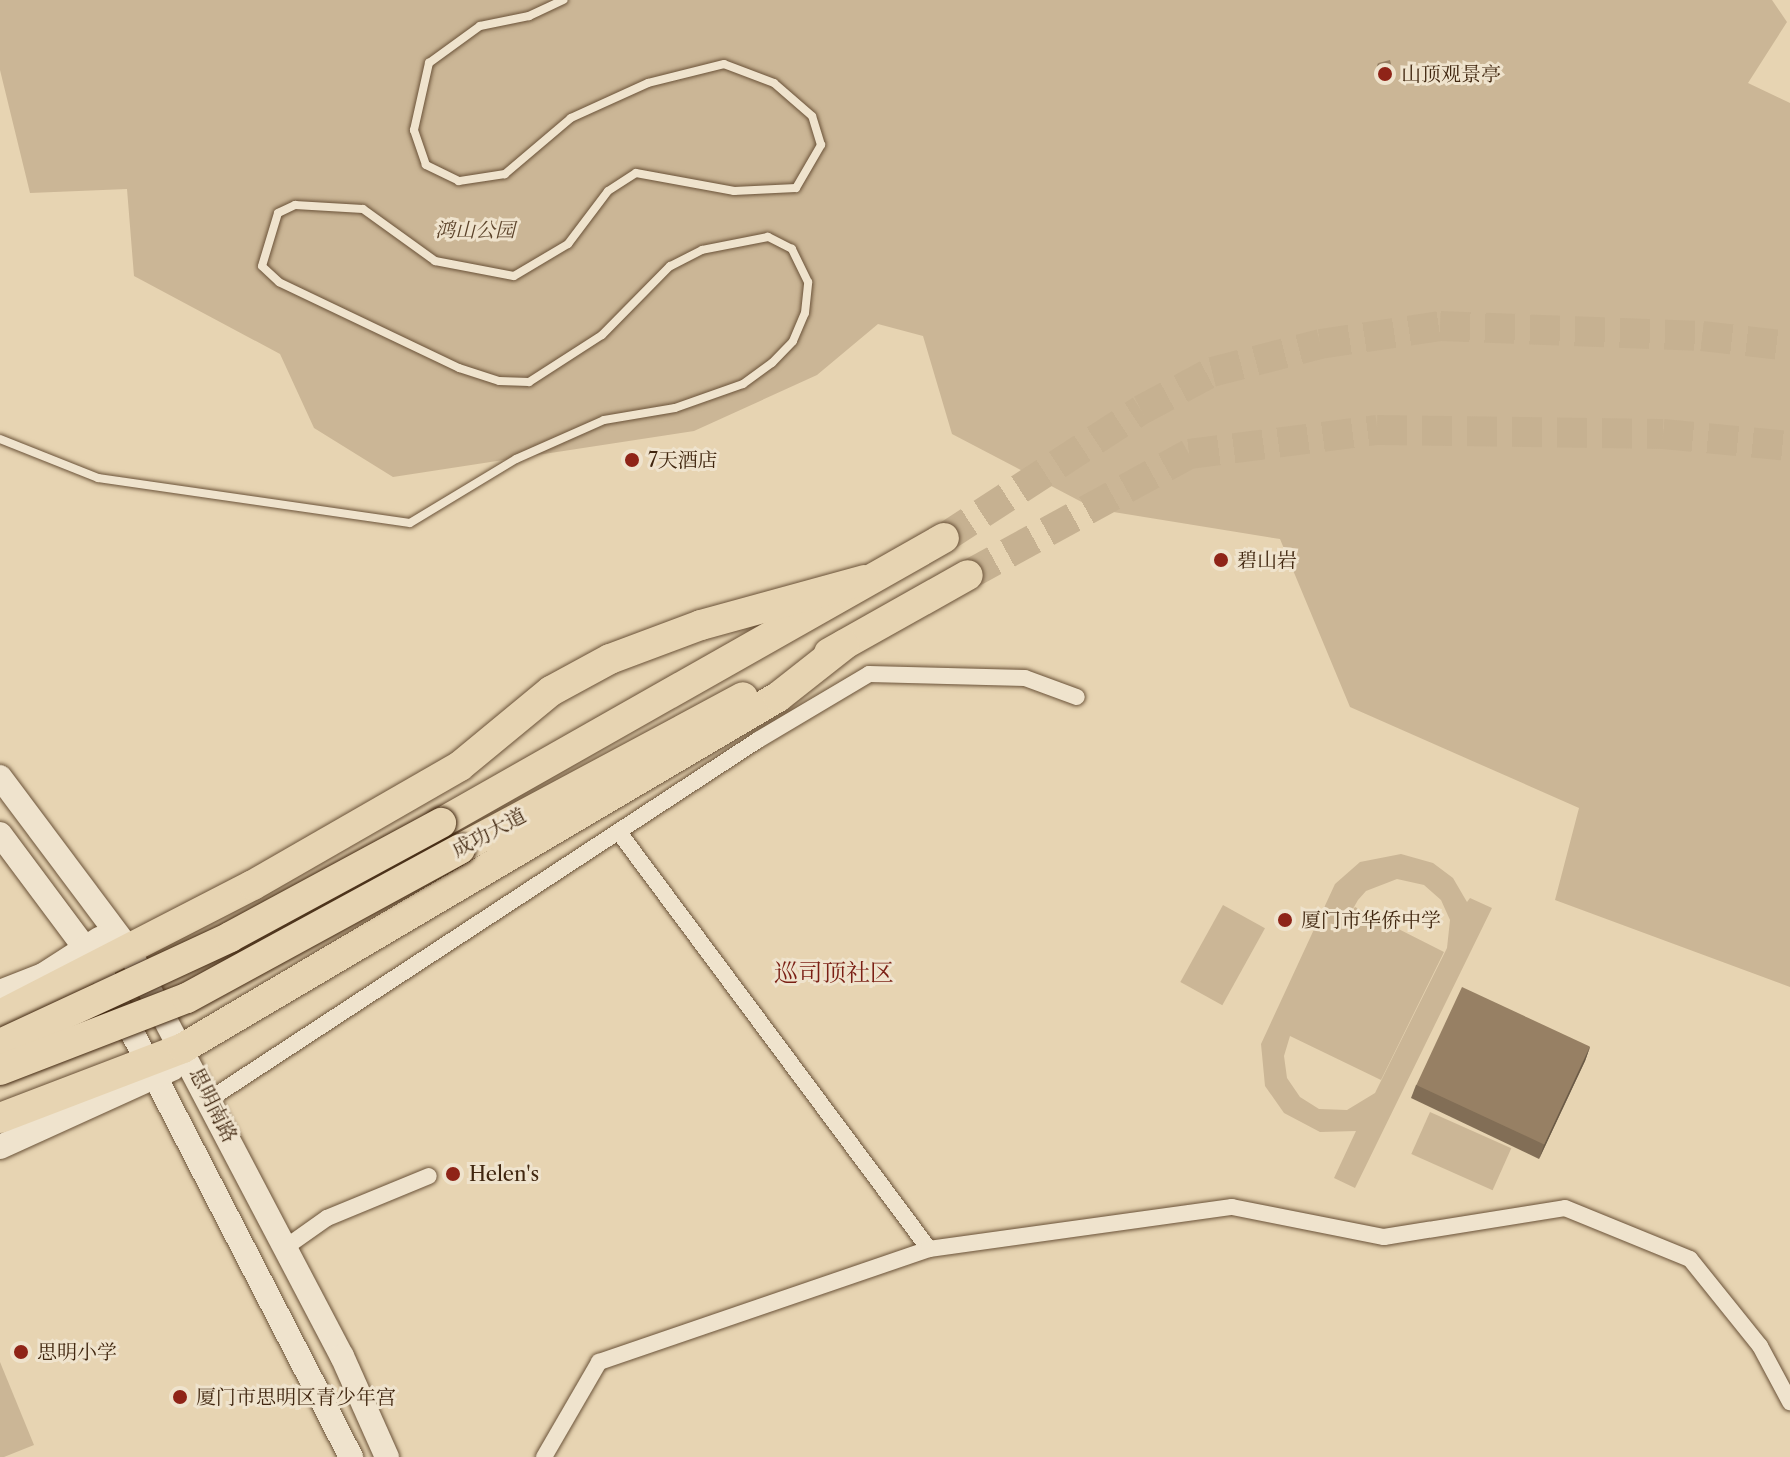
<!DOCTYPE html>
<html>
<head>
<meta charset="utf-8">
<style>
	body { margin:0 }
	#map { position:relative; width:1790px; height:1457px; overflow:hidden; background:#e7d4b2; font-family:"Libre Caslon Text","Noto Serif SC",serif }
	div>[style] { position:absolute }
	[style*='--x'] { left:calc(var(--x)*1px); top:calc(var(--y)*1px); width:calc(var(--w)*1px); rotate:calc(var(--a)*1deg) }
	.green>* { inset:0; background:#cbb696; transform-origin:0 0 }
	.highway-tunnel>* { height:30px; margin-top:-15px; transform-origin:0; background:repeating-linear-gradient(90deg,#c6b191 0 30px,transparent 0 45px) }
	.roads { filter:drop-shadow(0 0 2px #6a5238) drop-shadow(0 0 2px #6a5238) }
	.lane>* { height:8px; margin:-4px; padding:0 4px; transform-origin:4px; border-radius:4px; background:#efe3cd }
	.street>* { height:16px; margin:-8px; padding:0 8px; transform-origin:8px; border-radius:8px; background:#efe3cd }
	.secondary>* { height:24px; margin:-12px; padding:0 12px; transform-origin:12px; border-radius:12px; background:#efe3cd }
	.highway>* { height:30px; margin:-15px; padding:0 15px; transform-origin:15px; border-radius:15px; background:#e7d4b2 }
	.bridges { filter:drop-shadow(0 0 2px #40260f) drop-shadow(0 0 2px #40260f) }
	.highway-bridge>* { height:30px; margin:-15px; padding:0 15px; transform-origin:15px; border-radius:15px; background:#e7d4b2 }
	.wall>* { inset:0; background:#826e56 }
	.shaded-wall>* { inset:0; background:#6a5a46 }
	.building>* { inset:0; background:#978064; transform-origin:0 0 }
	.dots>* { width:22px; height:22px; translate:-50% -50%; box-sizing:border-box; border:4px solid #efe3cd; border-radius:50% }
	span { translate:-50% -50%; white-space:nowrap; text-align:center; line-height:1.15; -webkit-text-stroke:6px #efe3cd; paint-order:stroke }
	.poi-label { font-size:20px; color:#40260f }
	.left { translate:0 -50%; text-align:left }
	.park-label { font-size:20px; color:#5c432a; font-style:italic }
	.street-label { font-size:20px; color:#40260f }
	.quarter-label { font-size:24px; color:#7a1f14 }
</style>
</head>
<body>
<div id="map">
	<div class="green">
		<i style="clip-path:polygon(0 0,1772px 0,1787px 22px,1748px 83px,1790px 103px,1790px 987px,1555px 900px,1579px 808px,1350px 707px,1280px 539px,1095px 509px,952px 434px,923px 336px,878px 324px,817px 375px,694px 431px,393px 477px,314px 428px,280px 354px,134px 276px,127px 189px,30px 193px,0 70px)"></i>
		<i style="clip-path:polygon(evenodd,1401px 854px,1433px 863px,1453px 878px,1467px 902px,1470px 898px,1492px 908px,1355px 1188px,1334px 1178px,1356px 1131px,1320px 1132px,1284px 1113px,1265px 1086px,1261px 1044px,1335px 884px,1360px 862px,1401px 854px,1397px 879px,1424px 885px,1441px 900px,1450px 920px,1447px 948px,1375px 1093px,1347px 1110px,1319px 1109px,1300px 1097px,1287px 1078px,1284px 1056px,1290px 1036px,1381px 1080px,1444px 952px,1355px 907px,1350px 914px,1358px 900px,1366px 891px,1397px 879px)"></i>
		<i style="left:1223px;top:905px;width:48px;height:88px;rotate:29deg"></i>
		<i style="left:1430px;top:1112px;width:89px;height:46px;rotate:24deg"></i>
		<i style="clip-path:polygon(0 1362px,34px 1445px,4px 1457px,0 1457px)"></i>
	</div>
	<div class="highway-tunnel">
		<i style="--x:944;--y:538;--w:235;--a:-33"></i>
		<i style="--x:1141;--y:410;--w:81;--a:-28.2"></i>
		<i style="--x:1212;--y:372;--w:112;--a:-14.5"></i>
		<i style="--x:1320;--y:344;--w:121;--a:-8.5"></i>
		<i style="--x:1440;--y:326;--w:262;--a:2.2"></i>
		<i style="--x:1702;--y:336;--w:89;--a:6.5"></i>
		<i style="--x:968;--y:575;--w:252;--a:-28.7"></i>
		<i style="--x:1189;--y:454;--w:190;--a:-7.3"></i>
		<i style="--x:1377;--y:430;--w:286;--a:0.8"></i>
		<i style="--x:1663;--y:434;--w:128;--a:5.4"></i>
	</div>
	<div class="roads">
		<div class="lane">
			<i style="--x:0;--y:439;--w:105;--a:21.7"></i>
			<i style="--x:98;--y:478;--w:315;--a:8.2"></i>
			<i style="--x:410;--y:523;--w:124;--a:-31.1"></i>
			<i style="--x:516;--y:459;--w:96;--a:-23.9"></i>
			<i style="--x:604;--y:420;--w:72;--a:-9.6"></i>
			<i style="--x:675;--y:408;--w:72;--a:-19.4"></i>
			<i style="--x:743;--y:384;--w:36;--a:-36"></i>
			<i style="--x:772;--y:363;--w:30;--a:-46"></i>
			<i style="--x:793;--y:341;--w:30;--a:-67"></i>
			<i style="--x:805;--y:313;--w:31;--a:-84"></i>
			<i style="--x:808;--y:282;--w:37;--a:-116"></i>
			<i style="--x:792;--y:249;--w:27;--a:-153"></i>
			<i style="--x:768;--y:237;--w:67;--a:168.9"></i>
			<i style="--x:702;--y:250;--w:36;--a:153"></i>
			<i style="--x:670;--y:266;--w:97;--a:134.6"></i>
			<i style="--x:602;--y:335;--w:87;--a:147.2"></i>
			<i style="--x:529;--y:382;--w:30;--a:-178"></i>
			<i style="--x:499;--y:381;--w:42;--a:-162"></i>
			<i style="--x:459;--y:368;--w:199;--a:-154.5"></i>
			<i style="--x:279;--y:282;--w:23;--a:-137"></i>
			<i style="--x:262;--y:266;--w:55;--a:-73.2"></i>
			<i style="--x:278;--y:213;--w:19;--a:-25"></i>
			<i style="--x:295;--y:205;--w:68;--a:3.4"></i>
			<i style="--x:363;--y:209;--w:89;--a:35.8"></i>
			<i style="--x:435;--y:261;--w:80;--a:10.8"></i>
			<i style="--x:514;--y:276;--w:63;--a:-30.7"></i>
			<i style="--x:568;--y:244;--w:66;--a:-53"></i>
			<i style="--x:608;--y:191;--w:33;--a:-33"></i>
			<i style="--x:636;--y:173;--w:100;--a:10.4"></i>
			<i style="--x:734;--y:191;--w:62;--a:-2.8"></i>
			<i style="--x:796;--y:188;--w:50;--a:-59.8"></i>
			<i style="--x:821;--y:145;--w:30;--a:-107"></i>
			<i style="--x:812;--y:116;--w:50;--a:-139"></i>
			<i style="--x:774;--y:83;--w:53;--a:-159.2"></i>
			<i style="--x:724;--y:64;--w:78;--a:166"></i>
			<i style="--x:648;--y:83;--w:85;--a:155.6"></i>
			<i style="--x:571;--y:118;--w:87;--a:139.7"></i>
			<i style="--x:505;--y:174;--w:47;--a:171.3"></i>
			<i style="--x:459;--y:181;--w:37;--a:-154"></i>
			<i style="--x:426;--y:165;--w:37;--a:-109"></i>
			<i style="--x:414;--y:130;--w:69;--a:-77.4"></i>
			<i style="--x:429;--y:63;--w:63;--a:-36"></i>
			<i style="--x:480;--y:26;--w:50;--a:-11.5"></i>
			<i style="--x:529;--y:16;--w:38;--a:-25"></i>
		</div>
		<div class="street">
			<i style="--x:621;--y:835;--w:516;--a:53.35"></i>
			<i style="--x:210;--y:1099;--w:655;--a:-33.23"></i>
			<i style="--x:758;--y:740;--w:129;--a:-30.7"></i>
			<i style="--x:869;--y:674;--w:156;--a:1.5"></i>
			<i style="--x:1025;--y:678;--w:55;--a:20.1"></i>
			<i style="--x:286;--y:1247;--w:50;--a:-35.3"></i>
			<i style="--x:327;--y:1218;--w:110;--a:-22.4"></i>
			<i style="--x:544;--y:1457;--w:110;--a:-59.9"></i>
			<i style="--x:599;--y:1362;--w:349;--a:-18.9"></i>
			<i style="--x:929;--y:1249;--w:306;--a:-7.9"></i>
			<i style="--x:1232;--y:1207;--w:155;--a:11.2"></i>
			<i style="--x:1384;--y:1237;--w:183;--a:-9.1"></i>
			<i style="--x:1565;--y:1208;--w:135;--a:22.2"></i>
			<i style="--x:1690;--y:1259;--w:112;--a:51.2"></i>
			<i style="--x:1760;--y:1346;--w:64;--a:61.8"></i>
		</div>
		<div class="secondary">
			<i style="--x:0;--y:777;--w:212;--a:53.2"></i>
			<i style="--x:127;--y:947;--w:462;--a:62.3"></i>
			<i style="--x:342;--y:1356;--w:111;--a:66"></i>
			<i style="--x:0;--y:834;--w:162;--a:53.3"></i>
			<i style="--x:97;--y:964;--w:555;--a:62.74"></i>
			<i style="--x:0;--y:992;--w:46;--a:-21.6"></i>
			<i style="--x:43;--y:975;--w:67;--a:-32.7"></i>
			<i style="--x:0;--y:1147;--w:189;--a:-24.4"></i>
		</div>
		<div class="highway">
			<i style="--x:829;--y:653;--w:159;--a:-29.3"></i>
			<i style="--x:441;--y:823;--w:578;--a:-29.54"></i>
			<i style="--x:460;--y:849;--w:321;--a:-28.2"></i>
			<i style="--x:0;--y:1015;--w:284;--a:-27.2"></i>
			<i style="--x:253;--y:885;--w:239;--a:-29.9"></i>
			<i style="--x:460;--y:766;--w:118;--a:-39.5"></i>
			<i style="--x:551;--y:691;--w:67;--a:-28.5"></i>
			<i style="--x:610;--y:659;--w:97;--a:-20.5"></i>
			<i style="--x:701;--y:625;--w:169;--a:-15.4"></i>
			<i style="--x:0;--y:1118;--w:196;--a:-20.9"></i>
			<i style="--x:183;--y:1048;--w:691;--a:-30.54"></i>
			<i style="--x:778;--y:697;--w:84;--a:-38.2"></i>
		</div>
	</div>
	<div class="bridges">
		<div class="highway-bridge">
			<i style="--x:0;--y:1044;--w:254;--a:-24.9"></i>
			<i style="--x:230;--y:937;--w:240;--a:-28.4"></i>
			<i style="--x:0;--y:1070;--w:200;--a:-21.1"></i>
			<i style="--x:187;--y:998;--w:311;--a:-28.6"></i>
		</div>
	</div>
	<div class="wall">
		<i style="clip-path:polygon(1378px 63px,1392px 80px,1381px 84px,1377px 67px)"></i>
		<i style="clip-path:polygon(1590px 1047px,1585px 1061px,1539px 1159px,1411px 1098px,1416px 1085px)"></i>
	</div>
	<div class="shaded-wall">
		<i style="clip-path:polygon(1394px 76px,1392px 80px,1381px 84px,1383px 79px)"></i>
		<i style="clip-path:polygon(1590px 1047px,1585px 1061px,1539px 1159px,1544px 1145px)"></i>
	</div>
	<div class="building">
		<i style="left:1390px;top:60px;width:16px;height:12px;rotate:76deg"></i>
		<i style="left:1462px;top:987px;width:141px;height:108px;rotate:25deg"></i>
	</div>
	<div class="dots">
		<i style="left:1385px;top:74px;background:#8f2418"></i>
		<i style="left:632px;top:460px;background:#8f2418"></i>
		<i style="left:1221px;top:560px;background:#8f2418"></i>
		<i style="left:1285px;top:920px;background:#8f2418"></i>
		<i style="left:453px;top:1174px;background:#8f2418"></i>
		<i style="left:21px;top:1352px;background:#8f2418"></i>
		<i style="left:180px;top:1397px;background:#8f2418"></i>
	</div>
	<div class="poi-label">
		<span class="left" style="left:1401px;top:74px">山顶观景亭</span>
		<span class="left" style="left:648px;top:460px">7天酒店</span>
		<span class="left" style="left:1237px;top:560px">碧山岩</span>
		<span class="left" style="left:1301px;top:920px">厦门市华侨中学</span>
		<span class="left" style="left:469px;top:1174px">Helen's</span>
		<span class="left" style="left:37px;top:1352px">思明小学</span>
		<span class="left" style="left:196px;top:1397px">厦门市思明区青少年宫</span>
	</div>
	<div class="park-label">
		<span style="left:475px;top:230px">鸿山公园</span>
	</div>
	<div class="street-label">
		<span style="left:489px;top:833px;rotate:-28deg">成功大道</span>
		<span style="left:213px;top:1105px;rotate:63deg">思明南路</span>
	</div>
	<div class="quarter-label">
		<span style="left:834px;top:973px">巡司顶社区</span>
	</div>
</div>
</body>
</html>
